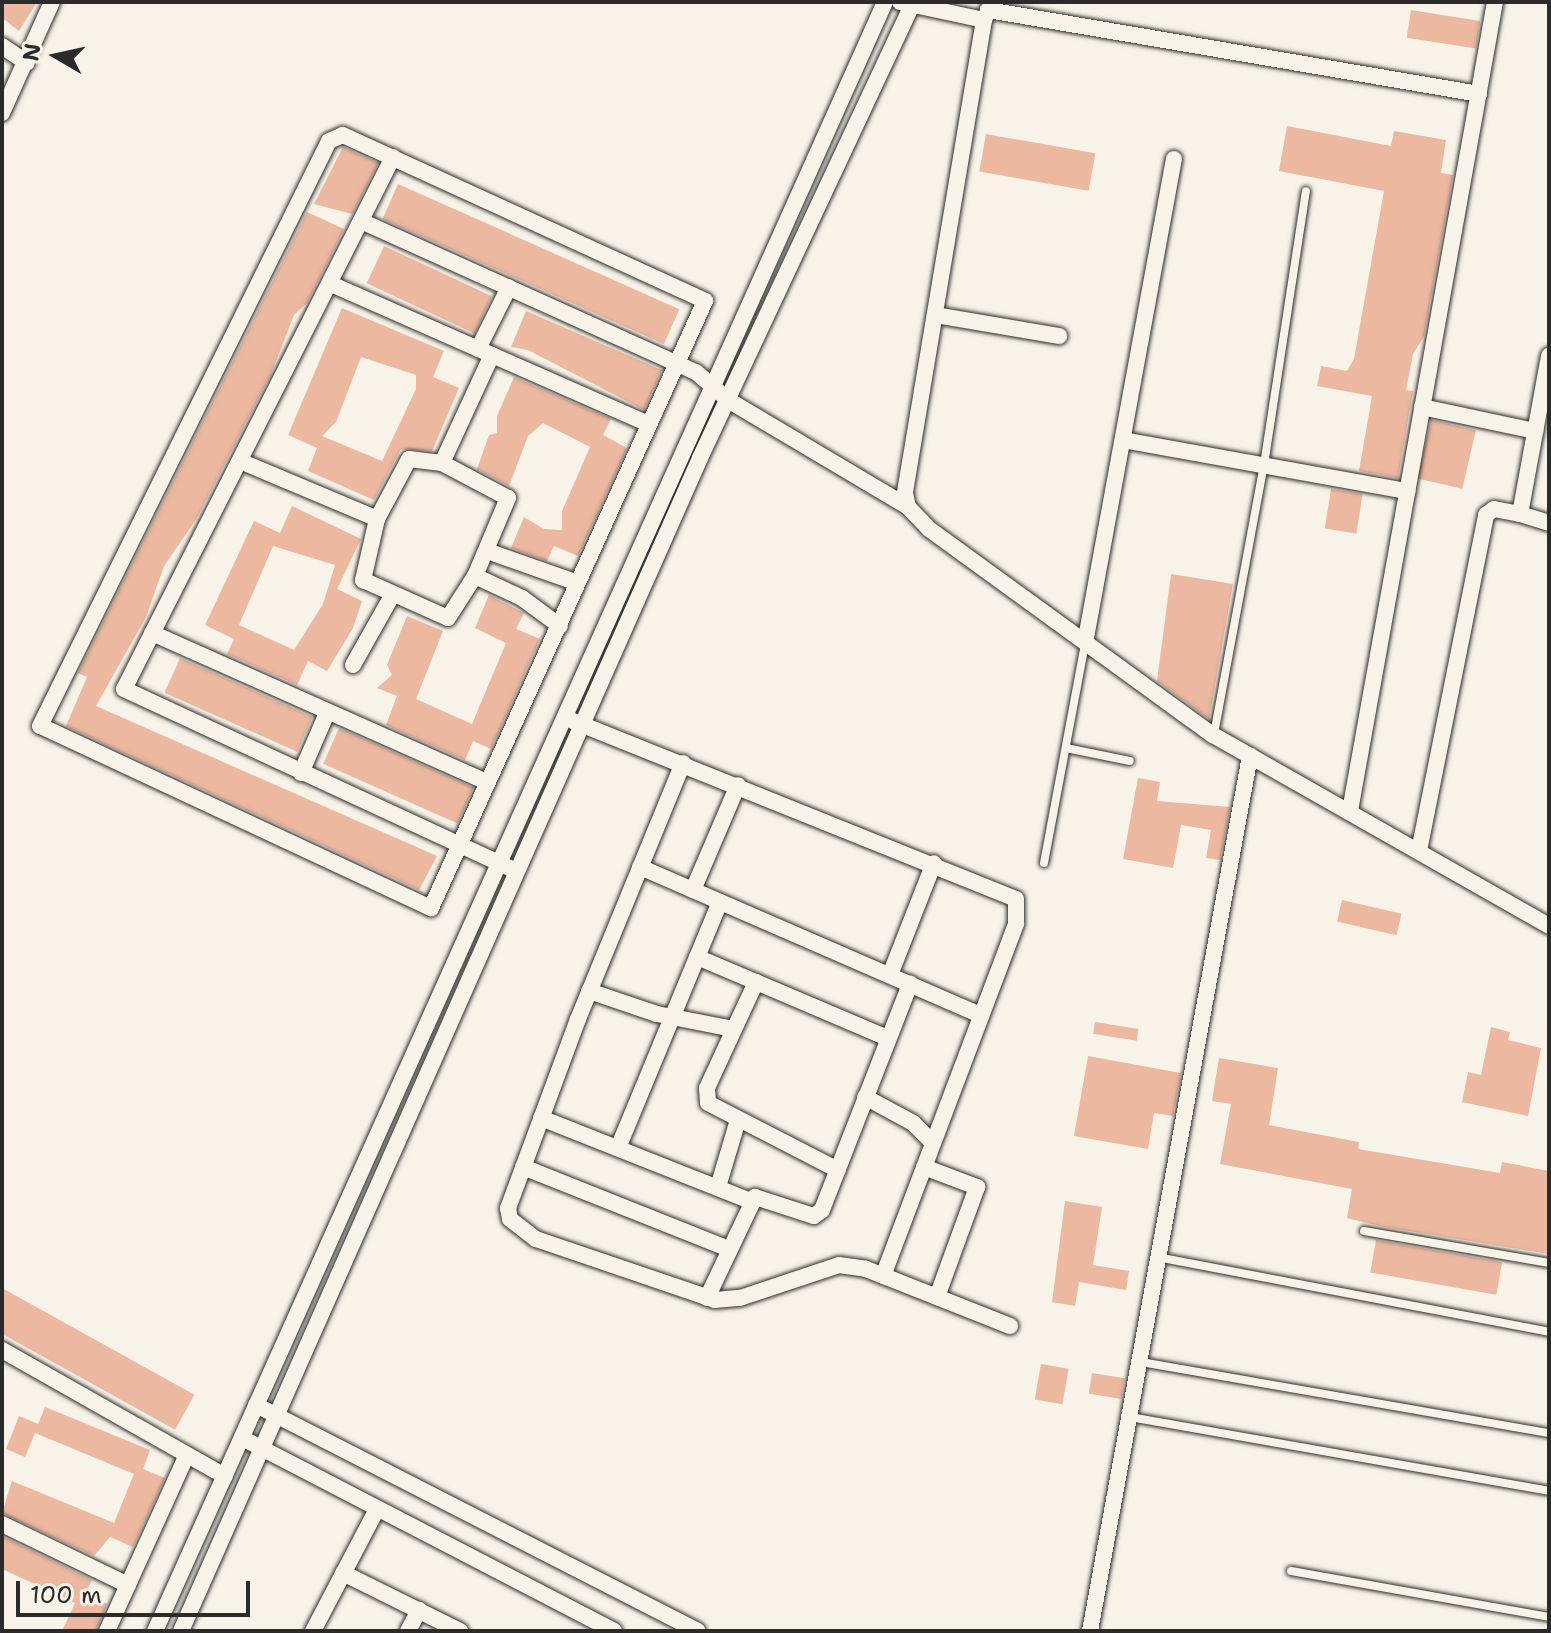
<!DOCTYPE html>
<html>
<head>
<meta charset="utf-8">
<style>
	body { margin:0 }
	#map { position:relative; width:1551px; height:1633px; overflow:hidden; background:#f7f3e8; font-family:"Shantell Sans",sans-serif }
	div>[style] { position:absolute }
	[style*='--x'] { left:calc(var(--x)*1px); top:calc(var(--y)*1px); width:calc(var(--w)*1px); rotate:calc(var(--a)*1deg) }
	.building>* { inset:0; background:#edb8a0; transform-origin:0 0 }
	.roads { filter:drop-shadow(0 0 2px #2b2b2b) drop-shadow(0 0 2px #2b2b2b) }
	.service>* { height:8px; margin:-4px; padding:0 4px; transform-origin:4px; border-radius:4px; background:#f7f3e8 }
	.minor>* { height:16px; margin:-8px; padding:0 8px; transform-origin:8px; border-radius:8px; background:#f7f3e8 }
	span { translate:-50% -50%; white-space:nowrap; text-align:center; line-height:1.15; -webkit-text-stroke:6px #f7f3e8; paint-order:stroke }
	.frame { position:absolute; inset:0; border:4px solid #2b2b2b; pointer-events:none }
	.north { position:absolute; left:16px; top:16px; width:80px; height:80px; -webkit-text-stroke:6px #f7f3e8; paint-order:stroke; rotate:279deg; font-size:22px; font-weight:700; line-height:32px; text-align:center; color:#2b2b2b }
	.north::after { content:''; display:block; margin:auto; width:28px; height:36px; background:#2b2b2b; clip-path:polygon(50% 0,100% 100%,50% 72%,0 100%) }
	.scale { position:absolute; left:16px; top:1581px; width:234px; height:36px; box-sizing:border-box; border:4px solid #2b2b2b; border-top:0; padding-left:10px; font-size:24px; line-height:28px; white-space:nowrap; color:#2b2b2b; -webkit-text-stroke:6px #f7f3e8; paint-order:stroke }
</style>
</head>
<body>
<div id="map">
	<div class="building">
		<i style="clip-path:polygon(2px 2px,37px 2px,19px 31px,2px 18px)"></i>
		<i style="left:1411px;top:10px;width:70px;height:28px;rotate:9deg"></i>
		<i style="clip-path:polygon(1287px 126px,1391px 146px,1394px 131px,1446px 140px,1441px 173px,1453px 175px,1424px 336px,1413px 354px,1406px 390px,1413px 391px,1398px 478px,1359px 471px,1372px 396px,1317px 386px,1321px 366px,1347px 371px,1354px 359px,1384px 191px,1279px 171px)"></i>
		<i style="left:986px;top:134px;width:111px;height:38px;rotate:10deg"></i>
		<i style="clip-path:polygon(343px 147px,378px 163px,352px 214px,314px 204px)"></i>
		<i style="left:398px;top:184px;width:308px;height:38px;rotate:24deg"></i>
		<i style="clip-path:polygon(307px 212px,344px 229px,307px 303px,294px 315px,271px 374px,197px 518px,164px 566px,146px 617px,96px 706px,437px 856px,419px 890px,66px 726px,87px 677px,78px 673px)"></i>
		<i style="left:384px;top:246px;width:119px;height:41px;rotate:25deg"></i>
		<i style="clip-path:polygon(evenodd,342px 308px,444px 351px,433px 377px,459px 388px,432px 451px,401px 449px,374px 500px,308px 471px,317px 448px,288px 435px,342px 308px,361px 357px,416px 375px,416px 389px,382px 461px,322px 436px,336px 422px,361px 357px)"></i>
		<i style="clip-path:polygon(526px 311px,662px 370px,644px 410px,528px 350px,511px 347px)"></i>
		<i style="clip-path:polygon(514px 377px,611px 419px,603px 435px,627px 448px,578px 556px,554px 546px,547px 561px,511px 548px,524px 517px,544px 529px,562px 530px,562px 511px,590px 447px,543px 423px,528px 436px,509px 486px,477px 469px,489px 435px,497px 433px,497px 416px)"></i>
		<i style="left:1431px;top:420px;width:46px;height:60px;rotate:13deg"></i>
		<i style="left:1331px;top:489px;width:32px;height:40px;rotate:9deg"></i>
		<i style="clip-path:polygon(evenodd,292px 506px,361px 539px,337px 589px,362px 601px,353px 628px,327px 671px,308px 661px,297px 685px,227px 654px,234px 639px,205px 625px,254px 521px,280px 533px,292px 506px,273px 546px,335px 565px,323px 604px,294px 650px,239px 625px,273px 546px)"></i>
		<i style="clip-path:polygon(1171px 574px,1233px 584px,1209px 719px,1157px 681px)"></i>
		<i style="clip-path:polygon(489px 595px,524px 613px,516px 629px,540px 639px,491px 749px,473px 741px,465px 760px,386px 725px,397px 696px,377px 688px,392px 675px,387px 665px,407px 616px,443px 631px,416px 699px,472px 724px,506px 643px,475px 628px)"></i>
		<i style="left:180px;top:658px;width:145px;height:38px;rotate:24deg"></i>
		<i style="left:339px;top:728px;width:147px;height:39px;rotate:24deg"></i>
		<i style="clip-path:polygon(1138px 778px,1160px 782px,1157px 801px,1230px 807px,1220px 860px,1206px 858px,1211px 830px,1181px 825px,1173px 868px,1123px 859px)"></i>
		<i style="left:1342px;top:900px;width:61px;height:22px;rotate:13deg"></i>
		<i style="left:1095px;top:1022px;width:44px;height:12px;rotate:9deg"></i>
		<i style="clip-path:polygon(1491px 1027px,1510px 1032px,1508px 1040px,1541px 1048px,1528px 1116px,1462px 1102px,1468px 1072px,1481px 1075px)"></i>
		<i style="clip-path:polygon(1088px 1056px,1181px 1073px,1173px 1116px,1154px 1113px,1148px 1149px,1074px 1136px)"></i>
		<i style="clip-path:polygon(1219px 1058px,1278px 1068px,1269px 1125px,1359px 1142px,1358px 1149px,1500px 1173px,1502px 1162px,1549px 1171px,1549px 1254px,1379px 1226px,1347px 1218px,1352px 1189px,1220px 1164px,1231px 1104px,1212px 1101px)"></i>
		<i style="clip-path:polygon(1065px 1201px,1102px 1207px,1093px 1265px,1129px 1271px,1126px 1290px,1079px 1282px,1075px 1306px,1052px 1302px)"></i>
		<i style="left:1376px;top:1240px;width:128px;height:33px;rotate:10deg"></i>
		<i style="left:2px;top:1288px;width:220px;height:40px;rotate:29deg"></i>
		<i style="left:1041px;top:1364px;width:28px;height:36px;rotate:10deg"></i>
		<i style="left:1092px;top:1373px;width:33px;height:21px;rotate:9deg"></i>
		<i style="clip-path:polygon(45px 1407px,150px 1450px,143px 1469px,165px 1478px,133px 1547px,110px 1537px,94px 1556px,2px 1513px,12px 1481px,114px 1523px,134px 1474px,35px 1433px,25px 1457px,6px 1449px,19px 1416px,38px 1424px)"></i>
		<i style="clip-path:polygon(2px 1536px,92px 1580px,85px 1594px,107px 1604px,96px 1631px,62px 1631px,75px 1603px,2px 1569px)"></i>
	</div>
	<div class="roads">
		<div class="service">
			<i style="--x:1214;--y:734;--w:274;--a:-79.5"></i>
			<i style="--x:1264;--y:465;--w:277;--a:-81.3"></i>
			<i style="--x:1066;--y:748;--w:65;--a:11.5"></i>
			<i style="--x:1044;--y:863;--w:224;--a:-79.4"></i>
			<i style="--x:1364;--y:1231;--w:188;--a:9.8"></i>
			<i style="--x:1157;--y:1257;--w:399;--a:10.8"></i>
			<i style="--x:1141;--y:1362;--w:414;--a:9.9"></i>
			<i style="--x:1130;--y:1417;--w:425;--a:10"></i>
			<i style="--x:1291;--y:1571;--w:262;--a:10.1"></i>
		</div>
		<div class="minor">
			<i style="--x:900;--y:2;--w:86;--a:12.1"></i>
			<i style="--x:993;--y:2;--w:20;--a:117"></i>
			<i style="--x:984;--y:20;--w:480;--a:99.5"></i>
			<i style="--x:905;--y:493;--w:14;--a:78"></i>
			<i style="--x:908;--y:507;--w:30;--a:46"></i>
			<i style="--x:929;--y:529;--w:351;--a:36"></i>
			<i style="--x:1213;--y:735;--w:386;--a:29.6"></i>
			<i style="--x:988;--y:10;--w:498;--a:9.7"></i>
			<i style="--x:2;--y:46;--w:30;--a:34"></i>
			<i style="--x:2;--y:113;--w:122;--a:-65.8"></i>
			<i style="--x:343;--y:135;--w:398;--a:24.6"></i>
			<i style="--x:705;--y:301;--w:666;--a:114.29"></i>
			<i style="--x:431;--y:908;--w:431;--a:-155"></i>
			<i style="--x:40;--y:726;--w:652;--a:-63.71"></i>
			<i style="--x:329;--y:141;--w:15;--a:-23"></i>
			<i style="--x:393;--y:157;--w:596;--a:116.82"></i>
			<i style="--x:124;--y:689;--w:425;--a:24.9"></i>
			<i style="--x:361;--y:221;--w:367;--a:24.3"></i>
			<i style="--x:696;--y:372;--w:43;--a:41.2"></i>
			<i style="--x:728;--y:400;--w:209;--a:30.7"></i>
			<i style="--x:331;--y:284;--w:347;--a:23.8"></i>
			<i style="--x:935;--y:315;--w:126;--a:9.6"></i>
			<i style="--x:478;--y:349;--w:69;--a:-63.4"></i>
			<i style="--x:1422;--y:407;--w:116;--a:12"></i>
			<i style="--x:1123;--y:440;--w:289;--a:10.2"></i>
			<i style="--x:240;--y:461;--w:149;--a:22.9"></i>
			<i style="--x:377;--y:519;--w:63;--a:102.9"></i>
			<i style="--x:363;--y:580;--w:93;--a:24.1"></i>
			<i style="--x:448;--y:618;--w:50;--a:-57.3"></i>
			<i style="--x:475;--y:576;--w:52;--a:25.1"></i>
			<i style="--x:522;--y:598;--w:47;--a:36.4"></i>
			<i style="--x:1520;--y:514;--w:30;--a:17"></i>
			<i style="--x:377;--y:519;--w:68;--a:-61.9"></i>
			<i style="--x:409;--y:459;--w:33;--a:7"></i>
			<i style="--x:487;--y:551;--w:96;--a:19.4"></i>
			<i style="--x:475;--y:576;--w:85;--a:-67.1"></i>
			<i style="--x:508;--y:498;--w:75;--a:-152.1"></i>
			<i style="--x:442;--y:463;--w:119;--a:-65.2"></i>
			<i style="--x:152;--y:633;--w:367;--a:24"></i>
			<i style="--x:1086;--y:638;--w:487;--a:-79.6"></i>
			<i style="--x:353;--y:665;--w:81;--a:-60.6"></i>
			<i style="--x:573;--y:721;--w:477;--a:21.9"></i>
			<i style="--x:1016;--y:899;--w:25;--a:90"></i>
			<i style="--x:1016;--y:924;--w:376;--a:110.7"></i>
			<i style="--x:683;--y:763;--w:277;--a:112.3"></i>
			<i style="--x:578;--y:1019;--w:202;--a:110.3"></i>
			<i style="--x:508;--y:1208;--w:11;--a:80"></i>
			<i style="--x:510;--y:1219;--w:33;--a:38"></i>
			<i style="--x:536;--y:1239;--w:189;--a:18.8"></i>
			<i style="--x:715;--y:1300;--w:25;--a:-5"></i>
			<i style="--x:740;--y:1298;--w:104;--a:-18.4"></i>
			<i style="--x:839;--y:1265;--w:27;--a:8"></i>
			<i style="--x:866;--y:1269;--w:155;--a:21.6"></i>
			<i style="--x:301;--y:773;--w:65;--a:-66.6"></i>
			<i style="--x:1350;--y:811;--w:822;--a:-79.84"></i>
			<i style="--x:1419;--y:851;--w:343;--a:-78.7"></i>
			<i style="--x:1486;--y:515;--w:10;--a:-37"></i>
			<i style="--x:1494;--y:509;--w:26;--a:11"></i>
			<i style="--x:1520;--y:514;--w:161;--a:-79.6"></i>
			<i style="--x:640;--y:867;--w:372;--a:23.5"></i>
			<i style="--x:693;--y:890;--w:114;--a:-66.8"></i>
			<i style="--x:697;--y:957;--w:64;--a:23"></i>
			<i style="--x:756;--y:982;--w:117;--a:114.8"></i>
			<i style="--x:707;--y:1088;--w:15;--a:86"></i>
			<i style="--x:708;--y:1103;--w:146;--a:27.3"></i>
			<i style="--x:890;--y:975;--w:120;--a:-68.6"></i>
			<i style="--x:756;--y:982;--w:142;--a:23.1"></i>
			<i style="--x:589;--y:991;--w:72;--a:18.7"></i>
			<i style="--x:657;--y:1014;--w:77;--a:11.2"></i>
			<i style="--x:865;--y:1097;--w:55;--a:28.4"></i>
			<i style="--x:913;--y:1123;--w:28;--a:45"></i>
			<i style="--x:541;--y:1118;--w:226;--a:21.6"></i>
			<i style="--x:618;--y:1148;--w:266;--a:-67.5"></i>
			<i style="--x:523;--y:1167;--w:222;--a:21.7"></i>
			<i style="--x:924;--y:1167;--w:57;--a:20.7"></i>
			<i style="--x:977;--y:1187;--w:117;--a:110"></i>
			<i style="--x:718;--y:1187;--w:70;--a:-73.4"></i>
			<i style="--x:707;--y:1298;--w:112;--a:-64.6"></i>
			<i style="--x:755;--y:1197;--w:62;--a:17.9"></i>
			<i style="--x:814;--y:1216;--w:10;--a:-37"></i>
			<i style="--x:822;--y:1210;--w:243;--a:-68.7"></i>
			<i style="--x:2;--y:1350;--w:256;--a:29.5"></i>
			<i style="--x:256;--y:1405;--w:496;--a:27.1"></i>
			<i style="--x:242;--y:1438;--w:419;--a:27.4"></i>
			<i style="--x:2;--y:1524;--w:140;--a:25.8"></i>
			<i style="--x:343;--y:1573;--w:131;--a:26.4"></i>
			<i style="--x:107;--y:1631;--w:193;--a:-65.6"></i>
			<i style="--x:155;--y:1631;--w:1785;--a:-65.86"></i>
			<i style="--x:181;--y:1631;--w:1283;--a:-66.13"></i>
			<i style="--x:700;--y:458;--w:500;--a:-64.92"></i>
			<i style="--x:313;--y:1631;--w:138;--a:-62.3"></i>
			<i style="--x:408;--y:1631;--w:24;--a:-62"></i>
			<i style="--x:1090;--y:1631;--w:890;--a:-79.64"></i>
		</div>
	</div>
	<div class="frame"></div>
	<div class="north">N</div>
	<div class="scale">100 m</div>
</div>
</body>
</html>
